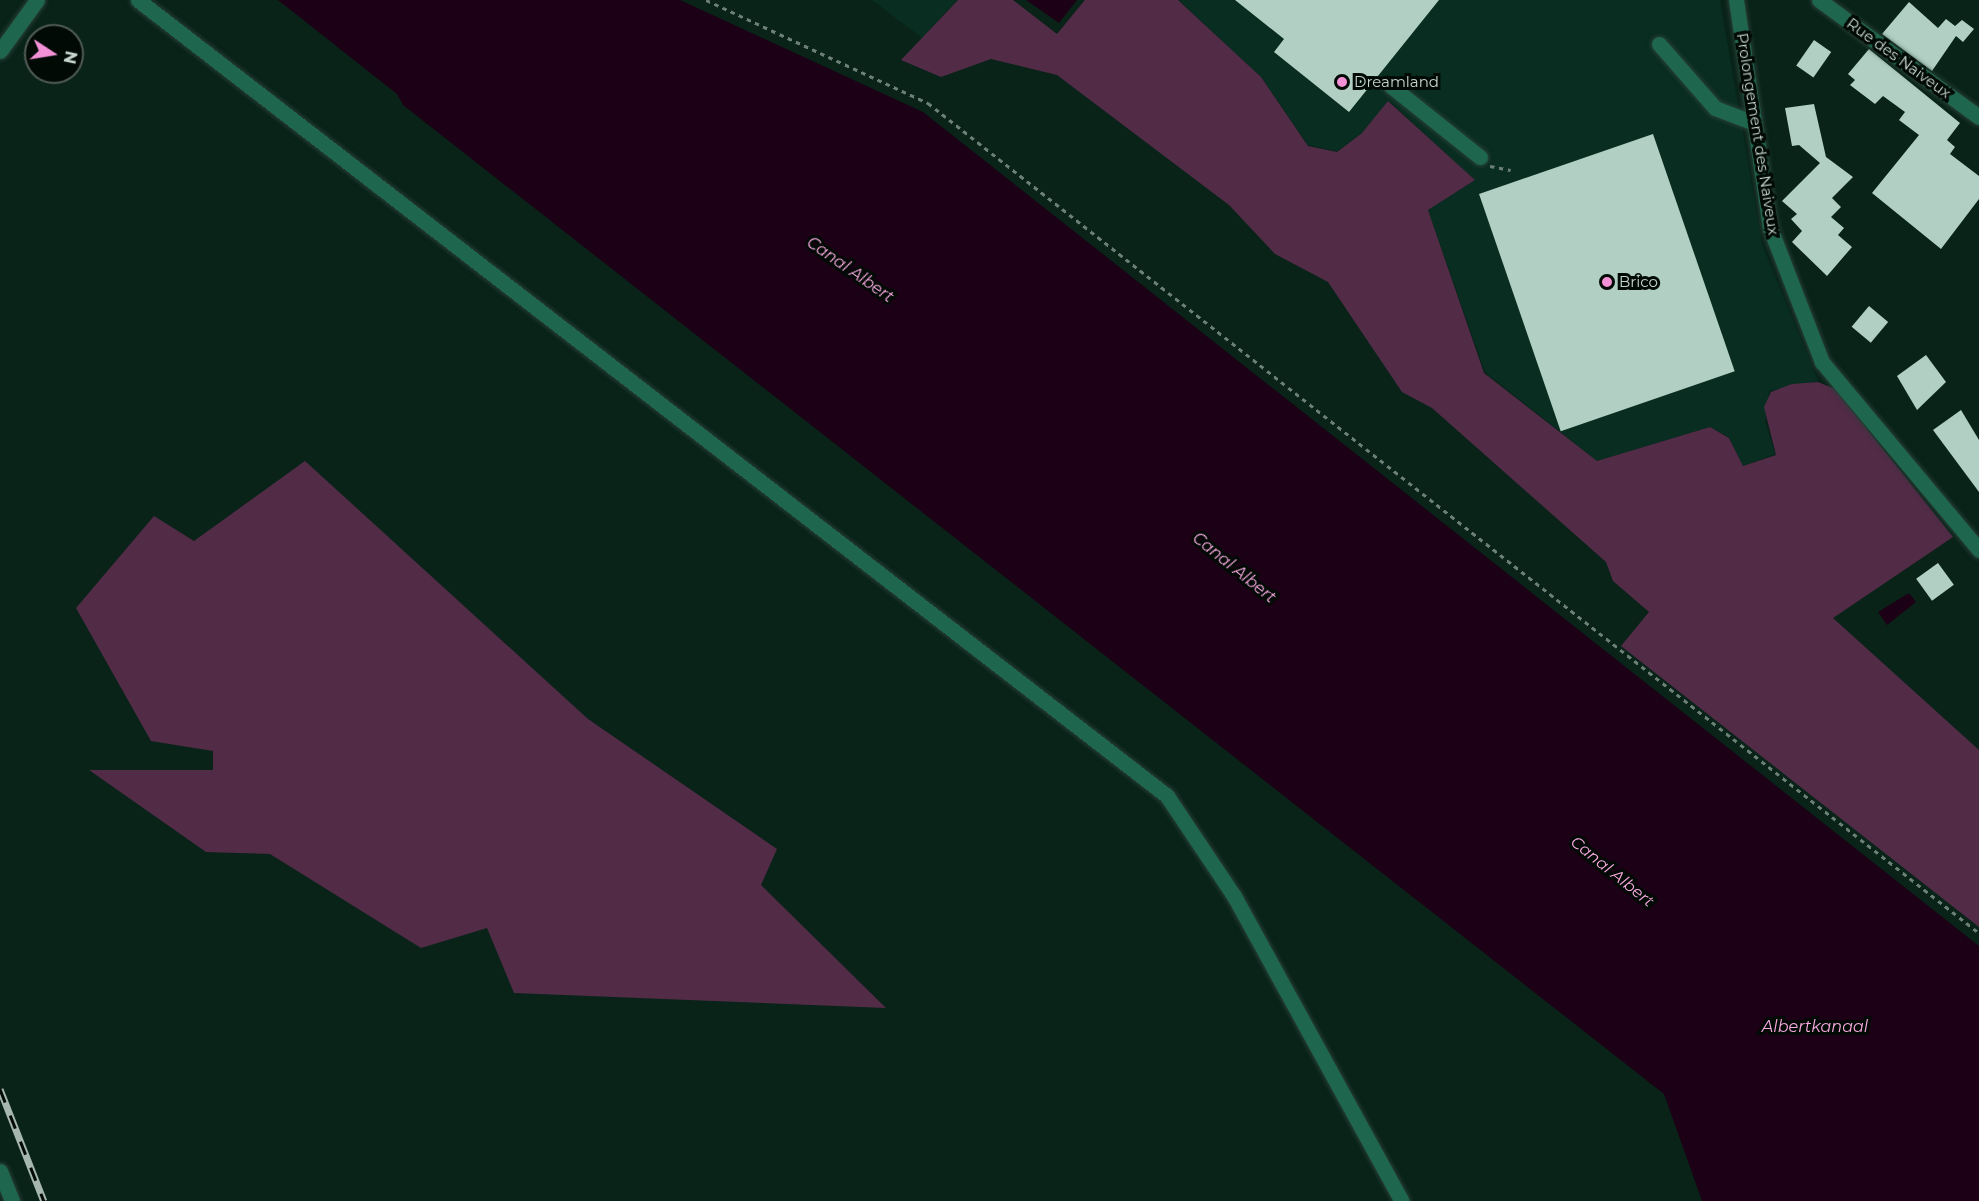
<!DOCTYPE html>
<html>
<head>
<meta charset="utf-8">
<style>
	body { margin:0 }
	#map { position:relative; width:1979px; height:1201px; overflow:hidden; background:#092319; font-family:Montserrat,sans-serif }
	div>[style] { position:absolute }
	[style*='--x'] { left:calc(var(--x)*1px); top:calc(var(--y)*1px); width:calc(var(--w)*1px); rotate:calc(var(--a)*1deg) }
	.built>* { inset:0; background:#092d21 }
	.green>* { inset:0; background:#522b47 }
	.water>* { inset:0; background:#1c0015 }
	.building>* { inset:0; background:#b1cfc2; transform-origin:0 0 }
	.path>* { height:3px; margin-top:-1.5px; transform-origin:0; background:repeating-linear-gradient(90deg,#6c8077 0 4.5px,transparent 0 9px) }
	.roads { filter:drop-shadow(0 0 2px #273f36) drop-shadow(0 0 2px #273f36) }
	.minor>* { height:15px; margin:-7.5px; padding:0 7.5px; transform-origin:7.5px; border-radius:7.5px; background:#1f664e }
	.rail>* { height:7px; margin-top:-3.5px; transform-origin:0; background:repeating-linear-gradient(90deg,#020a06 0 14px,#a6b7af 0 28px); box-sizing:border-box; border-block:2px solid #a6b7af }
	.dots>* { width:16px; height:16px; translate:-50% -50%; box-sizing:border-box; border:3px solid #020a06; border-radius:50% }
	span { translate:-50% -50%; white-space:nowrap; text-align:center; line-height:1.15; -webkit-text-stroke:6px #020a06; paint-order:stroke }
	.street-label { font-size:15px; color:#c6d5ce }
	.poi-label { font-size:15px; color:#c6d5ce }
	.left { translate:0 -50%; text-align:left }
	.water-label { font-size:16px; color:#fcabe3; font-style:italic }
	.north { position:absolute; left:24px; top:24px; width:60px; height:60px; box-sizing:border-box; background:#020a06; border:2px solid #505b56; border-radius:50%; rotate:102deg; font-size:16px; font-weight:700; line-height:24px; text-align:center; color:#c6d5ce }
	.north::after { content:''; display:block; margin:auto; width:21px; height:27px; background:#f391d6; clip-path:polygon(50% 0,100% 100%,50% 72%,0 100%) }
</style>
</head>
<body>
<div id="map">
	<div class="built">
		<i style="clip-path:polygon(872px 0,957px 0,922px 38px)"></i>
		<i style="clip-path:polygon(1179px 0,1720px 0,1762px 244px,1818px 381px,1769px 391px,1765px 422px,1775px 454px,1743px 466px,1729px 437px,1710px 427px,1597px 461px,1485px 372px,1428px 210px,1475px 180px,1389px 101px,1362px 133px,1337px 151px,1308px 145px,1261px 77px)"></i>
	</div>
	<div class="green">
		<i style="clip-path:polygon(958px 0,1013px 0,1057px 34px,1085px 0,1178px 0,1261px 77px,1308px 146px,1337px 152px,1362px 133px,1388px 101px,1475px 180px,1428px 210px,1484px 373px,1597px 461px,1710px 427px,1729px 438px,1743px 466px,1776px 455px,1764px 407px,1771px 392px,1792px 384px,1818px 382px,1835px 389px,1953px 537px,1833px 618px,1979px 750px,1979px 927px,1621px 646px,1649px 612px,1613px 581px,1606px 562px,1432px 408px,1402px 392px,1328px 282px,1275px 254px,1229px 205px,1057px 75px,991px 59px,941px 77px,901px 60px)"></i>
		<i style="clip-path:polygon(305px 461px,588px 719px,777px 849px,761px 885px,886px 1008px,514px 993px,487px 928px,421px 948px,270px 854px,206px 852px,89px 770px,213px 770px,213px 751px,151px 741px,76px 608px,154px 516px,194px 541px)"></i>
	</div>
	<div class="water">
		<i style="clip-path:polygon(278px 0,680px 0,923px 112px,1979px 946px,1979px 1201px,1702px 1201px,1664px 1094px,403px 105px,397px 94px)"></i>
		<i style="clip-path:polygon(1026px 0,1077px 0,1059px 23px)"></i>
		<i style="clip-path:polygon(1909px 593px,1916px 602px,1887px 625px,1878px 612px)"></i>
	</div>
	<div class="building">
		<i style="clip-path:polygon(1235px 0,1439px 0,1349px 112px,1274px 52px,1284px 39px)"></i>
		<i style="clip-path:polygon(1909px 2px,1938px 28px,1946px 19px,1955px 26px,1962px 20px,1974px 29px,1963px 42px,1956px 36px,1932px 71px,1882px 34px)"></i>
		<i style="left:1814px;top:40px;width:21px;height:31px;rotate:35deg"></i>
		<i style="clip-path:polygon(1869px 49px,1960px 123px,1947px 140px,1955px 147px,1950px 154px,1979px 176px,1979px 199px,1941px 249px,1872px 193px,1919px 135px,1899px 120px,1905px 112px,1883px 96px,1875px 104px,1850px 85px,1855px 80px,1848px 74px)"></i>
		<i style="clip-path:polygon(1814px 104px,1826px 157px,1853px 177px,1832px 198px,1841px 207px,1831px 217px,1844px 228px,1838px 235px,1852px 247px,1827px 276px,1792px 242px,1802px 231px,1791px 219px,1797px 214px,1782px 201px,1820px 163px,1799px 145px,1792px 146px,1785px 108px)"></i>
		<i style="left:1653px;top:134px;width:251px;height:184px;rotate:71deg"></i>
		<i style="left:1869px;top:306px;width:25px;height:27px;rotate:40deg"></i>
		<i style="clip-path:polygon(1926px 355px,1946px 382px,1917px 410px,1897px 376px)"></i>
		<i style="clip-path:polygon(1961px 410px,1979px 440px,1979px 492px,1933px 430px)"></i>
		<i style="left:1938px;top:563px;width:27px;height:27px;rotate:54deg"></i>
	</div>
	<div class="path">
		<i style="--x:706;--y:0;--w:245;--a:24.9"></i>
		<i style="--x:928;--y:103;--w:1339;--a:38.3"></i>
		<i style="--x:1490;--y:166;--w:21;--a:11"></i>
	</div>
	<div class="roads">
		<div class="minor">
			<i style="--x:138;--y:0;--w:1301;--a:37.72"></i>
			<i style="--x:1167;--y:796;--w:120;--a:56.2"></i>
			<i style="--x:1234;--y:896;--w:348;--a:61.2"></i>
			<i style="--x:1736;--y:0;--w:231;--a:81.5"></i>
			<i style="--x:1770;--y:228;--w:144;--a:68.8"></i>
			<i style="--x:1822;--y:362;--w:245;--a:50.1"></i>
			<i style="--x:1819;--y:0;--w:198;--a:36.2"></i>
			<i style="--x:1659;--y:44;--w:85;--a:48.8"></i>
			<i style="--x:1715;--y:108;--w:42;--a:21"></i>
			<i style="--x:0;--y:51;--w:63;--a:-54"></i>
			<i style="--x:1391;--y:86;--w:114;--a:38.6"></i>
			<i style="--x:0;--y:1171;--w:32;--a:68"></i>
		</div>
	</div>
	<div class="rail">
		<i style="--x:0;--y:1089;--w:120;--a:68.6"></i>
	</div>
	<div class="dots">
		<i style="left:1342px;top:82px;background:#f391d6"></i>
		<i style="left:1607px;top:282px;background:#f391d6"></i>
	</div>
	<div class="street-label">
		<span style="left:1899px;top:58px;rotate:36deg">Rue des Naiveux</span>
		<span style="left:1758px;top:134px;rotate:81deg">Prolongement des Naiveux</span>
	</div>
	<div class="poi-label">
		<span class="left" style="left:1354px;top:82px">Dreamland</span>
		<span class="left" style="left:1619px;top:282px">Brico</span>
	</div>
	<div class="water-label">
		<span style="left:850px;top:270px;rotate:35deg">Canal Albert</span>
		<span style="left:1234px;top:568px;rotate:39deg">Canal Albert</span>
		<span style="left:1612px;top:872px;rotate:39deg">Canal Albert</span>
		<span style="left:1815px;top:1027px">Albertkanaal</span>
	</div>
	<div class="north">N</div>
</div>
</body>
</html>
